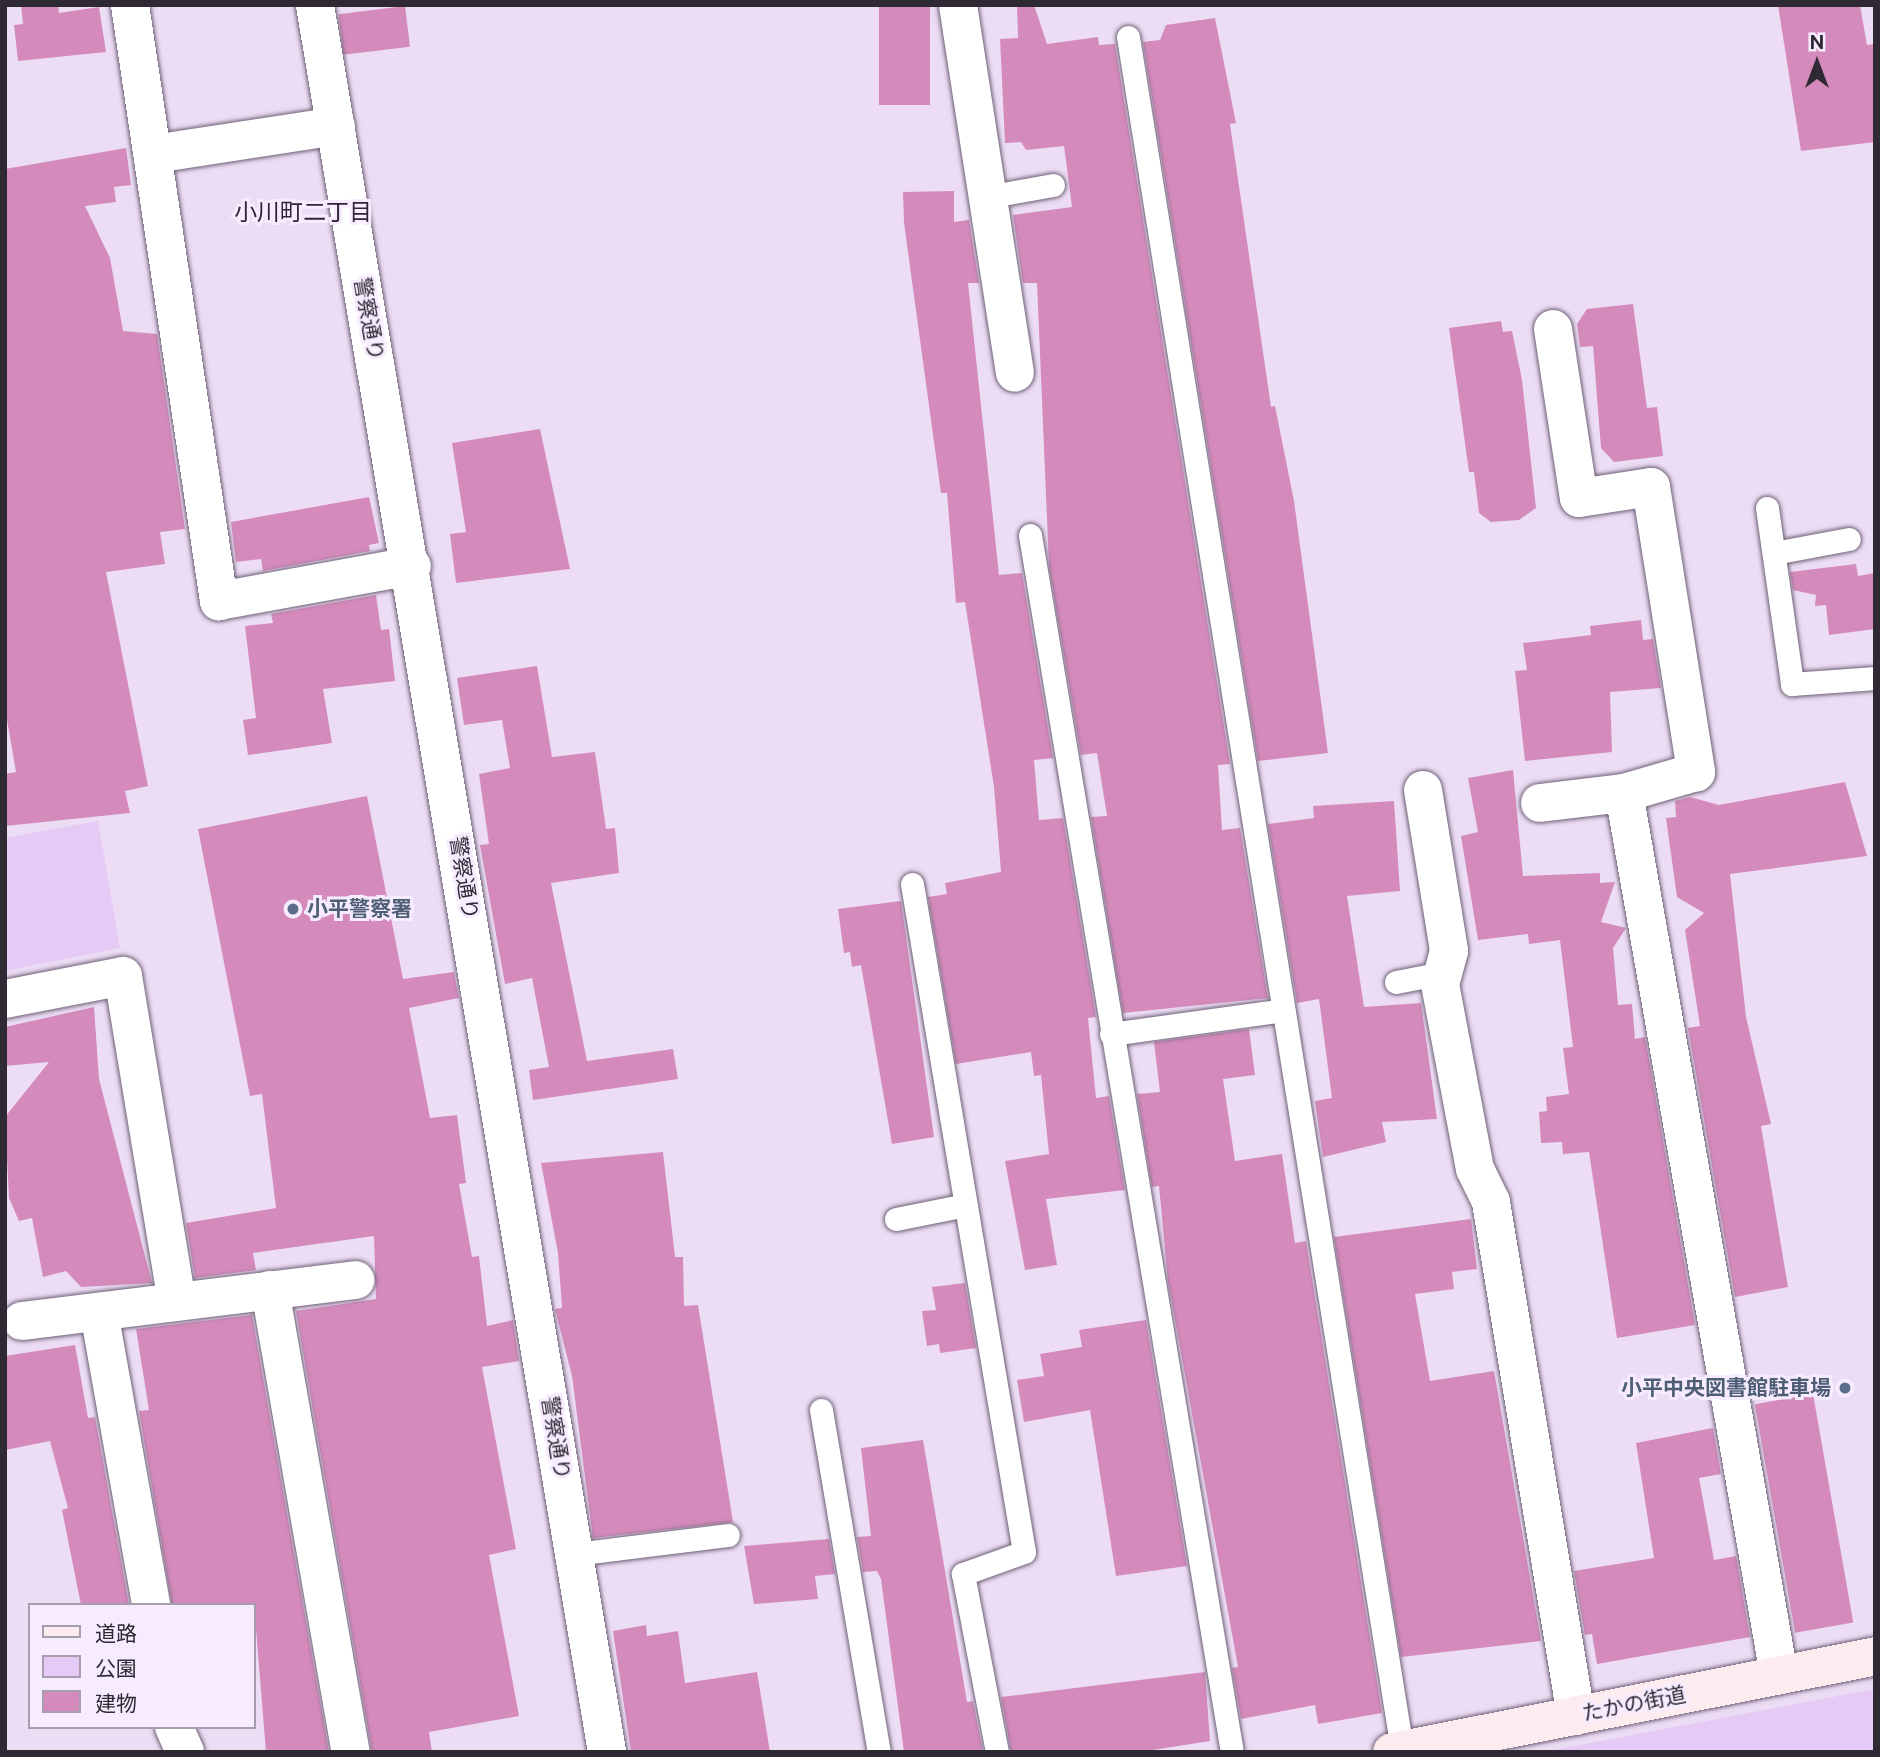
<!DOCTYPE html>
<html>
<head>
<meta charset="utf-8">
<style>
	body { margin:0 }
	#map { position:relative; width:1880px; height:1757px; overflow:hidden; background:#ecddf5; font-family:"Public Sans","Noto Sans JP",sans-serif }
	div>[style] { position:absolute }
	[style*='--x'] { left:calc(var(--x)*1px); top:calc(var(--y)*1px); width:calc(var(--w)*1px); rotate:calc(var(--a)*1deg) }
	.green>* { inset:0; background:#e4caf5 }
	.building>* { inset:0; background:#d48bbb; transform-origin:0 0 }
	.roads { filter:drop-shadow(0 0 2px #6e6176) drop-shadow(0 0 2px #6e6176) }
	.lane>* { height:23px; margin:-11.5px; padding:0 11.5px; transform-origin:11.5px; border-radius:11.5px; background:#fff }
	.street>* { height:38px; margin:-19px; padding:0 19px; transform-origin:19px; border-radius:19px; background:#fff }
	.secondary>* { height:38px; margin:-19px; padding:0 19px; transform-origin:19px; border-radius:19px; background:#fdecef }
	.dots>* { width:19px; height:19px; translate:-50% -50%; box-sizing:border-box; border:4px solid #f7ecff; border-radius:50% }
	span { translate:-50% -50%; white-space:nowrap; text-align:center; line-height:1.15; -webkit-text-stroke:6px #f7ecff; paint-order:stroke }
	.street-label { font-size:21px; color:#2e2932 }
	.service-label { font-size:21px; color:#4e5e75; font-weight:700 }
	.left { translate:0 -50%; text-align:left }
	.right { translate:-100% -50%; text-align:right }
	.neighbourhood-label { font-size:23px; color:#302537 }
	.frame { position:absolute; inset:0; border:7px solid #2e2932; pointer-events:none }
	.legend { position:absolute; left:28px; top:1603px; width:228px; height:126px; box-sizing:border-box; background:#f7ecff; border:2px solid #a79ead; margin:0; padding:9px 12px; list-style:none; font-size:21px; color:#2e2932 }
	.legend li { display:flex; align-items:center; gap:14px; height:35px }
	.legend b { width:35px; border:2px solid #a79ead }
	.north { position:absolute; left:1782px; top:28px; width:70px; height:70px; -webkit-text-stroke:5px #f7ecff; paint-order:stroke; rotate:0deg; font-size:19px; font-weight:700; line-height:28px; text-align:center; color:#2e2932 }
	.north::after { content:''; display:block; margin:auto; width:24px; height:32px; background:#2e2932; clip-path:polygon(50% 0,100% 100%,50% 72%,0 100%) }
</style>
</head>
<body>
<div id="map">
	<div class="green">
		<i style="clip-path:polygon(98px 821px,120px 948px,5px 971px,5px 838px)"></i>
		<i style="clip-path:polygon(1875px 1689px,1875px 1752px,1543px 1752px)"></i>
	</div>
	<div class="building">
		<i style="clip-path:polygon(21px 5px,58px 5px,59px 13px,99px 7px,106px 52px,18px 61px,14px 25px,23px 24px)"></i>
		<i style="left:879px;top:5px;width:51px;height:100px"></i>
		<i style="clip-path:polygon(1017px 5px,1034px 5px,1047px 44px,1098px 37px,1099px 45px,1115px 44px,1230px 764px,1218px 765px,1222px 830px,1240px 828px,1268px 998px,1123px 1013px,1091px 817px,1107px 816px,1097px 753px,1081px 755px,1049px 566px,1037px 283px,1023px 283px,1013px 215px,1072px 207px,1064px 146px,1026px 150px,1021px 142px,1005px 143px,1000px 39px,1018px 38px)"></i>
		<i style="clip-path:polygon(1778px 5px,1860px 5px,1867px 45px,1875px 44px,1875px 142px,1801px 151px)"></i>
		<i style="left:405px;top:6px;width:41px;height:67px;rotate:83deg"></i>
		<i style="clip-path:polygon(1215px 18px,1236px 123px,1230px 124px,1271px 407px,1275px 406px,1294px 501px,1328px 753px,1258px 761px,1143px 42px,1160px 40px,1166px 25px)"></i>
		<i style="clip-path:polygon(126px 148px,131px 185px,114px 187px,116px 202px,85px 206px,110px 258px,123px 331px,157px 334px,185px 529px,160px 532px,165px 564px,106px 572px,148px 786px,125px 791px,130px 813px,5px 826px,5px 774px,16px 772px,5px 708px,5px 169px)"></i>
		<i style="clip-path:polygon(954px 191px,954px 222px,969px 220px,979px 283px,968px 283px,999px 575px,1022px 573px,1053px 758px,1034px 760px,1039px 820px,1063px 818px,1096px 1017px,1088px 1018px,1096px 1098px,1109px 1096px,1125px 1190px,1046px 1199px,1057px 1265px,1025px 1270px,1005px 1161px,1049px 1154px,1041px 1075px,1034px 1076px,1031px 1052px,956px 1064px,928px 897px,947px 894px,945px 883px,1001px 872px,994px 787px,965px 602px,956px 603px,947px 493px,941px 493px,904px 223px,903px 192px)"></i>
		<i style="clip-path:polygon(1633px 304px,1647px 408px,1657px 407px,1663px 456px,1614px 462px,1601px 448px,1593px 346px,1580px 347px,1577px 324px,1587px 309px)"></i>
		<i style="clip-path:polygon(1501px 321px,1503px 332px,1512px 331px,1522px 380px,1536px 508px,1519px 520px,1491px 522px,1479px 513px,1474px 472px,1469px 472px,1449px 328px)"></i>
		<i style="clip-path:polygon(540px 429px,570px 569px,456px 583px,450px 534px,466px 532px,452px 443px)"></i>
		<i style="clip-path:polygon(369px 497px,379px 543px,369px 545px,370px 551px,263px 571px,261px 559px,236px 562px,231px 522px)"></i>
		<i style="clip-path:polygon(1856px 564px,1858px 576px,1875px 573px,1875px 629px,1829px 635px,1826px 605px,1815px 606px,1816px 595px,1793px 590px,1790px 572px)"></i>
		<i style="clip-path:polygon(376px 595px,381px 630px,389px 629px,395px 681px,323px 689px,332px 743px,248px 755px,243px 720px,256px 718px,245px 626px,273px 623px,271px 614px)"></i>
		<i style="clip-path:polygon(1641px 620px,1643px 640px,1653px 639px,1661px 688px,1610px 692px,1612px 752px,1525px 761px,1515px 671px,1527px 670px,1523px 643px,1591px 635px,1590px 626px)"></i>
		<i style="clip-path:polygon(537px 666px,552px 757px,595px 752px,606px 829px,615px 828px,619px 873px,551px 883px,587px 1061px,673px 1049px,678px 1079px,533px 1100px,529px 1070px,549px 1067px,532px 978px,505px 984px,480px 845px,489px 844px,479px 774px,510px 768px,502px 720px,464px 725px,457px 678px)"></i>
		<i style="clip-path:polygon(1513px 770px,1523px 876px,1600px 873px,1600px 883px,1615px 882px,1601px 922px,1626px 928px,1613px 948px,1618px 1005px,1632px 1004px,1635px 1039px,1645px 1037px,1695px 1325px,1617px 1338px,1589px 1152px,1563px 1154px,1562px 1142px,1541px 1143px,1539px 1112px,1547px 1111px,1546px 1097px,1569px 1094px,1563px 1048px,1573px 1047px,1560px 940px,1529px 944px,1528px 934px,1478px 940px,1461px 836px,1478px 832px,1468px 778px)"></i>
		<i style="clip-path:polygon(1845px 782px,1867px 856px,1730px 874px,1746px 1017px,1771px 1124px,1761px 1126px,1788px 1287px,1735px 1297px,1688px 1028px,1700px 1026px,1685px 930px,1704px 913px,1677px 897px,1666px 818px,1676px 817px,1675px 801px,1690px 797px,1719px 805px)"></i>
		<i style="clip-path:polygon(367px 796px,403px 979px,454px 972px,459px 998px,409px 1008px,430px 1118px,457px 1115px,466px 1183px,459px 1184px,472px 1257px,479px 1256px,487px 1326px,513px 1320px,519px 1361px,482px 1367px,516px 1549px,489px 1555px,519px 1716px,429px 1732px,432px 1752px,372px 1752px,296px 1311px,376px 1299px,374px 1236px,253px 1253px,256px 1270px,195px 1278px,186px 1223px,276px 1208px,262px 1094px,250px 1096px,198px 829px)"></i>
		<i style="clip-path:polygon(1394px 801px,1400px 891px,1347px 896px,1364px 1007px,1421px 1003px,1437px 1119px,1382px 1122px,1386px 1142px,1323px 1157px,1315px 1101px,1332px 1098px,1319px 999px,1297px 1003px,1268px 824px,1314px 818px,1313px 806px)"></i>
		<i style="clip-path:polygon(901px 901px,934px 1137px,892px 1144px,861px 965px,852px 967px,850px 952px,844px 953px,838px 909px)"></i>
		<i style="clip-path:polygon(94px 1007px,99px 1079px,152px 1283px,81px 1287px,66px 1271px,43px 1277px,32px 1218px,19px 1221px,9px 1198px,5px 1117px,49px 1062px,5px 1066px,5px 1027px)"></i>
		<i style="clip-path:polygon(1249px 1029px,1255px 1075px,1223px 1079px,1235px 1161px,1282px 1154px,1295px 1243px,1306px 1241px,1382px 1713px,1318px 1724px,1315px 1705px,1241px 1719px,1232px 1668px,1238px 1667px,1168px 1281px,1159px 1186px,1152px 1187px,1137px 1094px,1160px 1092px,1154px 1042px)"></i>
		<i style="clip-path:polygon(663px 1152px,675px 1257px,683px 1257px,684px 1306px,698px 1305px,733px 1522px,593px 1538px,572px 1376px,555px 1309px,562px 1308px,558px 1253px,541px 1163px)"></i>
		<i style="clip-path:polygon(1471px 1219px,1477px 1269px,1452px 1272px,1454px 1289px,1415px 1294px,1430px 1381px,1494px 1371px,1541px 1641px,1401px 1657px,1334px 1237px)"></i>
		<i style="clip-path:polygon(965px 1283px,976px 1348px,940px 1353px,939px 1344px,927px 1346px,922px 1311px,936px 1310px,932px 1287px)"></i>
		<i style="clip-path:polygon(252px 1315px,329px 1752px,266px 1752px,254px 1605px,172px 1605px,139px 1411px,149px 1410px,136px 1329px)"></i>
		<i style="clip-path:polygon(1146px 1320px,1187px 1566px,1116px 1576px,1090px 1410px,1024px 1422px,1017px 1380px,1044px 1376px,1040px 1354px,1082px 1347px,1079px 1330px)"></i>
		<i style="clip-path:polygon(75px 1345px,88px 1418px,95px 1417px,129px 1605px,81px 1605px,62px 1510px,68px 1508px,50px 1441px,5px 1450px,5px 1356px)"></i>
		<i style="left:1813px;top:1394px;width:232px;height:59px;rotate:80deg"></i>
		<i style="clip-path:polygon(1713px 1428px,1721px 1474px,1699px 1478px,1714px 1560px,1736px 1556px,1750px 1637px,1597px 1664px,1592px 1634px,1585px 1635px,1574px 1571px,1654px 1558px,1636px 1443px)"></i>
		<i style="clip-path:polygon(923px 1440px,967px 1702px,973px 1701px,983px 1752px,904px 1752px,881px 1579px,877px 1571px,863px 1572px,857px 1537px,871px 1536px,861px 1448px)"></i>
		<i style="clip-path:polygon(829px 1539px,835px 1574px,815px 1576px,818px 1599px,754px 1604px,744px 1546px)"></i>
		<i style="clip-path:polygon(646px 1625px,647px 1636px,678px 1631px,685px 1683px,757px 1672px,770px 1752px,631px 1752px,613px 1631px)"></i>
		<i style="clip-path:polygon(1205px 1672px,1210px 1741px,1146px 1751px,1011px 1752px,1001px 1697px)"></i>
	</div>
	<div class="roads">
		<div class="lane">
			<i style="--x:1128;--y:37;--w:1735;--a:80.91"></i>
			<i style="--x:986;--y:197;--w:68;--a:-10.2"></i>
			<i style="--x:1767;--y:508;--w:178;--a:81.9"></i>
			<i style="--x:1792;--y:684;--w:83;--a:-4.1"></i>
			<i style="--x:1030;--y:535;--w:1234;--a:80.58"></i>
			<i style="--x:1774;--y:553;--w:76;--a:-10.6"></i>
			<i style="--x:912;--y:884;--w:677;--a:80.48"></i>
			<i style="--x:1024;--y:1552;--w:65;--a:160.2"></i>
			<i style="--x:963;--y:1574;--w:181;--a:79.2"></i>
			<i style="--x:1396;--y:982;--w:47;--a:-11.1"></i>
			<i style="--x:1111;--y:1034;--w:174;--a:-7.9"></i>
			<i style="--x:896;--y:1219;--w:71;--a:-11.3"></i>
			<i style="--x:821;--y:1410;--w:347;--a:80.4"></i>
			<i style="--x:575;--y:1554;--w:154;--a:-7.1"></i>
		</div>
		<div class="street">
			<i style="--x:130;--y:5;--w:603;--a:81.51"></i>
			<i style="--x:219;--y:601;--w:196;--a:-10.3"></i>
			<i style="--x:315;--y:5;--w:1771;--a:80.51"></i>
			<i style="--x:958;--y:5;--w:372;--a:81.2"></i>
			<i style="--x:154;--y:154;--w:184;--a:-8.7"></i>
			<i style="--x:1553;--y:329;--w:171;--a:81.3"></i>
			<i style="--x:1579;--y:498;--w:73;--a:-8.7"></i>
			<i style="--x:1651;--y:487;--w:289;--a:81"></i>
			<i style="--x:1696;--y:772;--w:75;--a:163.7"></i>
			<i style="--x:1624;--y:793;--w:896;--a:80.03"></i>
			<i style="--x:1423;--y:790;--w:163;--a:80.8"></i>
			<i style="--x:1449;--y:951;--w:34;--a:105"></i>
			<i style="--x:1440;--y:984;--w:188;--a:79.3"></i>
			<i style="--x:1475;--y:1169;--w:37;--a:64"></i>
			<i style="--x:1491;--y:1202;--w:521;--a:80.61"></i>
			<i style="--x:1540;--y:803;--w:85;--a:-6.8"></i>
			<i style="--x:5;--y:999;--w:120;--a:-11"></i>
			<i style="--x:123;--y:976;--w:330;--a:80.6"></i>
			<i style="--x:270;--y:1290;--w:469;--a:80.1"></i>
			<i style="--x:99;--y:1312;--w:298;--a:79.9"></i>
			<i style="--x:22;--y:1321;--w:336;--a:-7"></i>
			<i style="--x:174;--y:1727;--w:27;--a:66"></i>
		</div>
		<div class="secondary">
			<i style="--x:1392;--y:1752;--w:492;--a:-11.2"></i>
		</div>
	</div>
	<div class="dots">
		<i style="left:293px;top:909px;background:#5c6f8a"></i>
		<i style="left:1845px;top:1388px;background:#5c6f8a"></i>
	</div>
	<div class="street-label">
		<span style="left:369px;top:319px;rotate:80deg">警察通り</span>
		<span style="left:464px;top:878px;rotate:81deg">警察通り</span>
		<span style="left:556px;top:1438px;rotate:81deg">警察通り</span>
		<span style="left:1634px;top:1704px;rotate:-11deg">たかの街道</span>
	</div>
	<div class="service-label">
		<span class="left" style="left:307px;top:909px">小平警察署</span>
		<span class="right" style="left:1831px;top:1388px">小平中央図書館駐車場</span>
	</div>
	<div class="neighbourhood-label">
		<span style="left:303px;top:212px">小川町二丁目</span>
	</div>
	<div class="frame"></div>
	<ul class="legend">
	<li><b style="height:9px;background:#fdecef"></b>道路</li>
	<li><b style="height:19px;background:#e4caf5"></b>公園</li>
	<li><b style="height:19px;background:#d48bbb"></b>建物</li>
	</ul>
	<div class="north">N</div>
</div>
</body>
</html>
